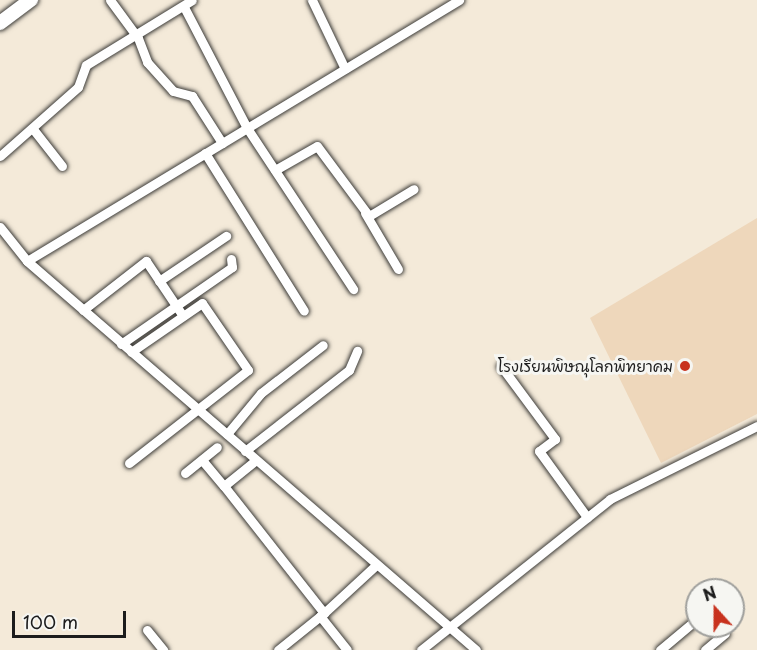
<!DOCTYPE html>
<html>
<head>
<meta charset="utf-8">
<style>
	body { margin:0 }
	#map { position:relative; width:757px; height:650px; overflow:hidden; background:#f4ead9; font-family:"Playpen Sans","Playpen Sans Thai",sans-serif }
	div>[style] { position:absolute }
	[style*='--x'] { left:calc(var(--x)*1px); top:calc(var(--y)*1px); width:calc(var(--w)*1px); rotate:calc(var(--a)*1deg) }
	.built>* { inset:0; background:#eed7bb }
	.roads { filter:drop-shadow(0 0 2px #3c3b38) drop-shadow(0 0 2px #3c3b38) }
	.minor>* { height:9px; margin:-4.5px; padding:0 4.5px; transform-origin:4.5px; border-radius:4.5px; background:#fff }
	.secondary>* { height:14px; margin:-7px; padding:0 7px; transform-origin:7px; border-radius:7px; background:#fff }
	.dots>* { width:16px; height:16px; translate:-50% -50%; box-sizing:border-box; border:3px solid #f6f6f2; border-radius:50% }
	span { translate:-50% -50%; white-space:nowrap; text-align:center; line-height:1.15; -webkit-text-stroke:6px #f6f6f2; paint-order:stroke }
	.poi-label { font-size:15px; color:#1c1c1c }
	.right { translate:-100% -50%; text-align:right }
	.north { position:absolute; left:685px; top:578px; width:60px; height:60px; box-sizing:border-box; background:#f6f6f2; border:2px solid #9f9f9c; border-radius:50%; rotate:339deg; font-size:16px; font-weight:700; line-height:24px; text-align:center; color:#1c1c1c }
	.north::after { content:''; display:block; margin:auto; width:21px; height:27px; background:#c8321e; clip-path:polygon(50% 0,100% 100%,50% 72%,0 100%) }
	.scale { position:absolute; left:12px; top:611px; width:114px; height:27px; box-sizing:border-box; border:3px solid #1c1c1c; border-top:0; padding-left:8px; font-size:18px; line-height:21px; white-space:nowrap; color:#1c1c1c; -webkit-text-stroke:4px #f6f6f2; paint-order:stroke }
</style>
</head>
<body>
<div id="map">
	<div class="built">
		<i style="clip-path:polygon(757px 218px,757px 414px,661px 463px,590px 318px)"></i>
	</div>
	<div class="roads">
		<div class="minor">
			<i style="--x:110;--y:0;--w:47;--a:53.6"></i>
			<i style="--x:138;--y:38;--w:26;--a:69"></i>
			<i style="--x:147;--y:62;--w:39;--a:48"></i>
			<i style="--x:173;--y:91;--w:20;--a:15"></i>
			<i style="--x:192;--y:96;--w:56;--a:57.4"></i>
			<i style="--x:312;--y:0;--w:76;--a:64.4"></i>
			<i style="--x:184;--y:7;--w:136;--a:62.5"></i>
			<i style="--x:247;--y:128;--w:193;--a:56.6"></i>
			<i style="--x:33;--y:129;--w:47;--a:51.9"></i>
			<i style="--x:205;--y:153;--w:186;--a:57.9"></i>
			<i style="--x:0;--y:156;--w:104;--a:-41.5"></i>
			<i style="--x:78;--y:87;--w:23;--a:-70"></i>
			<i style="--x:86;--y:65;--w:124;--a:-31.5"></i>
			<i style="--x:275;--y:170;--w:48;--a:-29.7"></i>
			<i style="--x:317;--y:146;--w:87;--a:53.4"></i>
			<i style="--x:369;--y:216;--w:52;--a:-31"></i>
			<i style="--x:365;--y:213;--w:65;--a:59.5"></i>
			<i style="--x:0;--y:227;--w:43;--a:51.5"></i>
			<i style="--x:27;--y:261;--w:594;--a:40.9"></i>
			<i style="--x:27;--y:261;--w:505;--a:-31.14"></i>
			<i style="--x:159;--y:281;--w:81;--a:-33.9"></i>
			<i style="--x:83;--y:310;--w:80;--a:-37.9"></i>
			<i style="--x:146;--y:261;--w:66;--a:56.1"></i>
			<i style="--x:121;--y:344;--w:135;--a:-34.7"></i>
			<i style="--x:232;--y:267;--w:8;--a:-97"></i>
			<i style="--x:501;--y:366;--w:91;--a:53.5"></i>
			<i style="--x:555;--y:439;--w:20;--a:143"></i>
			<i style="--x:539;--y:451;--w:82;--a:54"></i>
			<i style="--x:227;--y:434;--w:53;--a:-50.3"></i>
			<i style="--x:261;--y:393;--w:78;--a:-37.7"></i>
			<i style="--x:245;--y:451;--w:132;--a:-37.9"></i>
			<i style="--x:349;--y:370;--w:21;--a:-67"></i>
			<i style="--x:202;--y:460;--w:34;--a:50"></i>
			<i style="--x:256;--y:460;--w:41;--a:140.9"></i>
			<i style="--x:224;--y:486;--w:162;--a:51.8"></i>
			<i style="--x:324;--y:613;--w:71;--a:-42.7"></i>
			<i style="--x:129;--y:463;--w:151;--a:-38"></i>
			<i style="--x:248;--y:370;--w:81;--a:-124.5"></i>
			<i style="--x:202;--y:303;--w:86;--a:145.4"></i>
			<i style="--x:185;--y:473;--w:41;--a:-39.1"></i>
			<i style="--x:320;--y:616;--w:43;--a:51.5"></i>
			<i style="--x:147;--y:630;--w:26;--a:51"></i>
			<i style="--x:278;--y:650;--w:59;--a:-38.8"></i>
			<i style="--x:421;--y:650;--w:242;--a:-38.6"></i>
			<i style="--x:610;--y:499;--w:164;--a:-26.4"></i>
			<i style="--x:660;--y:650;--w:48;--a:-40"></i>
			<i style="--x:705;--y:650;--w:26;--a:-40"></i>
		</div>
		<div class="secondary">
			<i style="--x:0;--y:23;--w:39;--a:-37"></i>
		</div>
	</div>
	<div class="dots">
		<i style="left:685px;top:366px;background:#c8321e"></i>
	</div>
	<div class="poi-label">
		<span class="right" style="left:673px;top:366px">โรงเรียนพิษณุโลกพิทยาคม</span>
	</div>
	<div class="north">N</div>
	<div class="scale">100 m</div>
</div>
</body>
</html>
